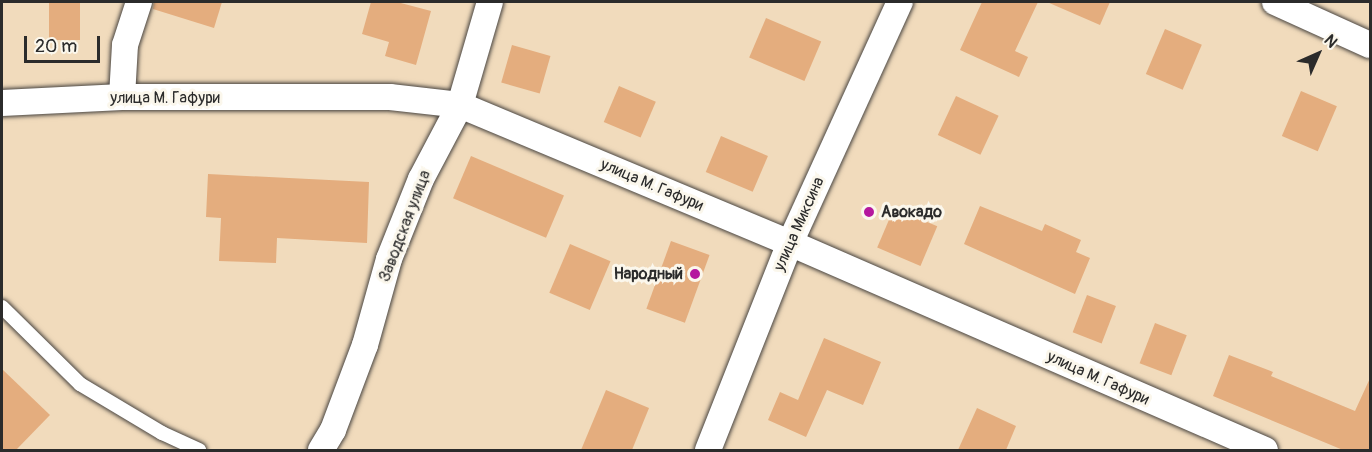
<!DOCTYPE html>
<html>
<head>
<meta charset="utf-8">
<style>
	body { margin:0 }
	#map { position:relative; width:1372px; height:452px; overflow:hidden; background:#f1dbbc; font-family:Pangolin,sans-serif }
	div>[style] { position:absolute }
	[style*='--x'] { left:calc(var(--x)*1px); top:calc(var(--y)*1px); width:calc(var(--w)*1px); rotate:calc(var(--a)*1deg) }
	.building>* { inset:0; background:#e4ad7e; transform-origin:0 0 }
	.roads { filter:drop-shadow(0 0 2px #494541) drop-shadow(0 0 2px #494541) }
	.service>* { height:14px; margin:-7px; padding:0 7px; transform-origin:7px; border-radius:7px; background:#fff }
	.minor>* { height:26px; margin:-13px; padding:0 13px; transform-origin:13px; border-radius:13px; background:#fff }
	.dots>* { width:16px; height:16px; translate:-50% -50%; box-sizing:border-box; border:3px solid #fbf7ec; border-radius:50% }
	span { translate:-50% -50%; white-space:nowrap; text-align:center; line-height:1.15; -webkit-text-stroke:6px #fbf7ec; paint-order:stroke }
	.street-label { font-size:16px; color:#2b2b2b }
	.poi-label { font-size:16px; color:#2b2b2b; font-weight:700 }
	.left { translate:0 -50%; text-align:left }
	.right { translate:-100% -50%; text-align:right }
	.frame { position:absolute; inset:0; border:3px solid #2b2b2b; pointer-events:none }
	.north { position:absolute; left:1288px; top:24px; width:60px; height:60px; -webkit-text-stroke:4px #fbf7ec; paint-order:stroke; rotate:45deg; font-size:16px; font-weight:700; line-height:24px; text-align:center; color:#2b2b2b }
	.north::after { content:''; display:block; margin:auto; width:21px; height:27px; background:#2b2b2b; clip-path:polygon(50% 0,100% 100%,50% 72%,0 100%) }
	.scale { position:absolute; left:24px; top:36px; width:76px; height:27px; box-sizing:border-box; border:3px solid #2b2b2b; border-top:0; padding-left:8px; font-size:18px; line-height:21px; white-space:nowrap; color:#2b2b2b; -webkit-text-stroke:4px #fbf7ec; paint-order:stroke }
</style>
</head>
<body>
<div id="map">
	<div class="building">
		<i style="left:49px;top:2px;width:31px;height:38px"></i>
		<i style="clip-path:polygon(154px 2px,222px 2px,214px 28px,153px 9px)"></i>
		<i style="clip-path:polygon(371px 2px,397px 2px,431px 11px,416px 65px,385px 56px,389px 42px,362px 34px)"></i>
		<i style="clip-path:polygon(982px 2px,1038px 2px,1015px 51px,1028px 57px,1019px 77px,960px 50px)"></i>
		<i style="clip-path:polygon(1047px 2px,1110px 2px,1100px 25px)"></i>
		<i style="left:766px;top:18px;width:60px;height:43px;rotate:23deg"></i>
		<i style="left:1165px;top:29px;width:40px;height:49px;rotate:23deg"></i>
		<i style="left:512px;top:45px;width:40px;height:39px;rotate:16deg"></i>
		<i style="left:619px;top:86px;width:40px;height:39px;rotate:23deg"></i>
		<i style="left:1301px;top:91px;width:39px;height:49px;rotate:23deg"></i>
		<i style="left:956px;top:96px;width:47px;height:43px;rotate:25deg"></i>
		<i style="left:721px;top:136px;width:51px;height:39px;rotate:23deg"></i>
		<i style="left:471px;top:156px;width:101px;height:46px;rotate:23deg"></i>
		<i style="clip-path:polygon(208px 174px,369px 182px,367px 243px,277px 238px,276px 263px,219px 261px,221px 218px,206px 217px)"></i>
		<i style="clip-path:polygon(980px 206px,1042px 231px,1045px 224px,1081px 240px,1076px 252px,1090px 258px,1075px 294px,964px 244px)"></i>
		<i style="left:894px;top:208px;width:47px;height:43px;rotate:23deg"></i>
		<i style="left:671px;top:241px;width:41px;height:72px;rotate:20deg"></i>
		<i style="left:570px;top:244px;width:44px;height:53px;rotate:23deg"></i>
		<i style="left:1087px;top:295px;width:31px;height:40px;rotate:21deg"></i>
		<i style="left:1155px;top:323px;width:34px;height:43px;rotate:21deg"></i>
		<i style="clip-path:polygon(824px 338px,881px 362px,863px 405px,827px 390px,806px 437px,768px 420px,780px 392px,798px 400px)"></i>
		<i style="clip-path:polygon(1229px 355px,1273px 372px,1271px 376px,1355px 411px,1371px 376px,1371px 450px,1343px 450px,1213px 396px)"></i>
		<i style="clip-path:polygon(2px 369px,50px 415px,16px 450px,2px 450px)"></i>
		<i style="clip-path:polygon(606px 390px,649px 408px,632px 450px,581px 450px)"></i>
		<i style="clip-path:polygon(977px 408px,1016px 426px,1006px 450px,958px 450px)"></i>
	</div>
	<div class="roads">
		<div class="service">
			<i style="--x:2;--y:307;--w:110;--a:44.6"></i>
			<i style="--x:80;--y:384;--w:96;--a:30.9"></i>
			<i style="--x:162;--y:433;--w:41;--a:24.7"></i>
		</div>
		<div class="minor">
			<i style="--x:1275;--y:2;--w:104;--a:24.4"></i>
			<i style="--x:122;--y:97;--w:52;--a:-86.7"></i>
			<i style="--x:125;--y:45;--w:45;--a:-72"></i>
			<i style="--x:2;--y:103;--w:120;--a:-2.9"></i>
			<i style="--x:122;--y:97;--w:268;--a:0"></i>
			<i style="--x:390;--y:97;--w:70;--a:6.5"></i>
			<i style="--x:460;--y:105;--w:358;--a:22.7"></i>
			<i style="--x:790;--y:243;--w:518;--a:23.55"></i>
			<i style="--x:321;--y:450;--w:23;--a:-59"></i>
			<i style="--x:333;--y:430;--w:91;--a:-69.4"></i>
			<i style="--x:365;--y:345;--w:89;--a:-74.4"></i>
			<i style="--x:389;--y:259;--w:86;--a:-68.2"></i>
			<i style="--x:421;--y:179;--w:84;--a:-62.2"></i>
			<i style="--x:460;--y:105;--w:107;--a:-73.8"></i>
			<i style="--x:708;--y:450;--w:223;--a:-68.4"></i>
			<i style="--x:790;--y:243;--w:265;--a:-65.5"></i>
		</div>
	</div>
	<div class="dots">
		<i style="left:869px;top:212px;background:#b5179e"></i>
		<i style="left:695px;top:274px;background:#b5179e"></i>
	</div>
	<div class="street-label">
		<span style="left:165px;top:98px">улица М. Гафури</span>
		<span style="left:652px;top:185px;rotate:23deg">улица М. Гафури</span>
		<span style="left:799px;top:224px;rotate:-66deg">улица Миксина</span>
		<span style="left:405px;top:226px;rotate:-69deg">Заводская улица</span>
		<span style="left:1098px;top:378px;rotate:24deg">улица М. Гафури</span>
	</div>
	<div class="poi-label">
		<span class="left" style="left:881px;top:212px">Авокадо</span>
		<span class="right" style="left:683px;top:274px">Народный</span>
	</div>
	<div class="frame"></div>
	<div class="north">N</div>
	<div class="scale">20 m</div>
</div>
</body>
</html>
